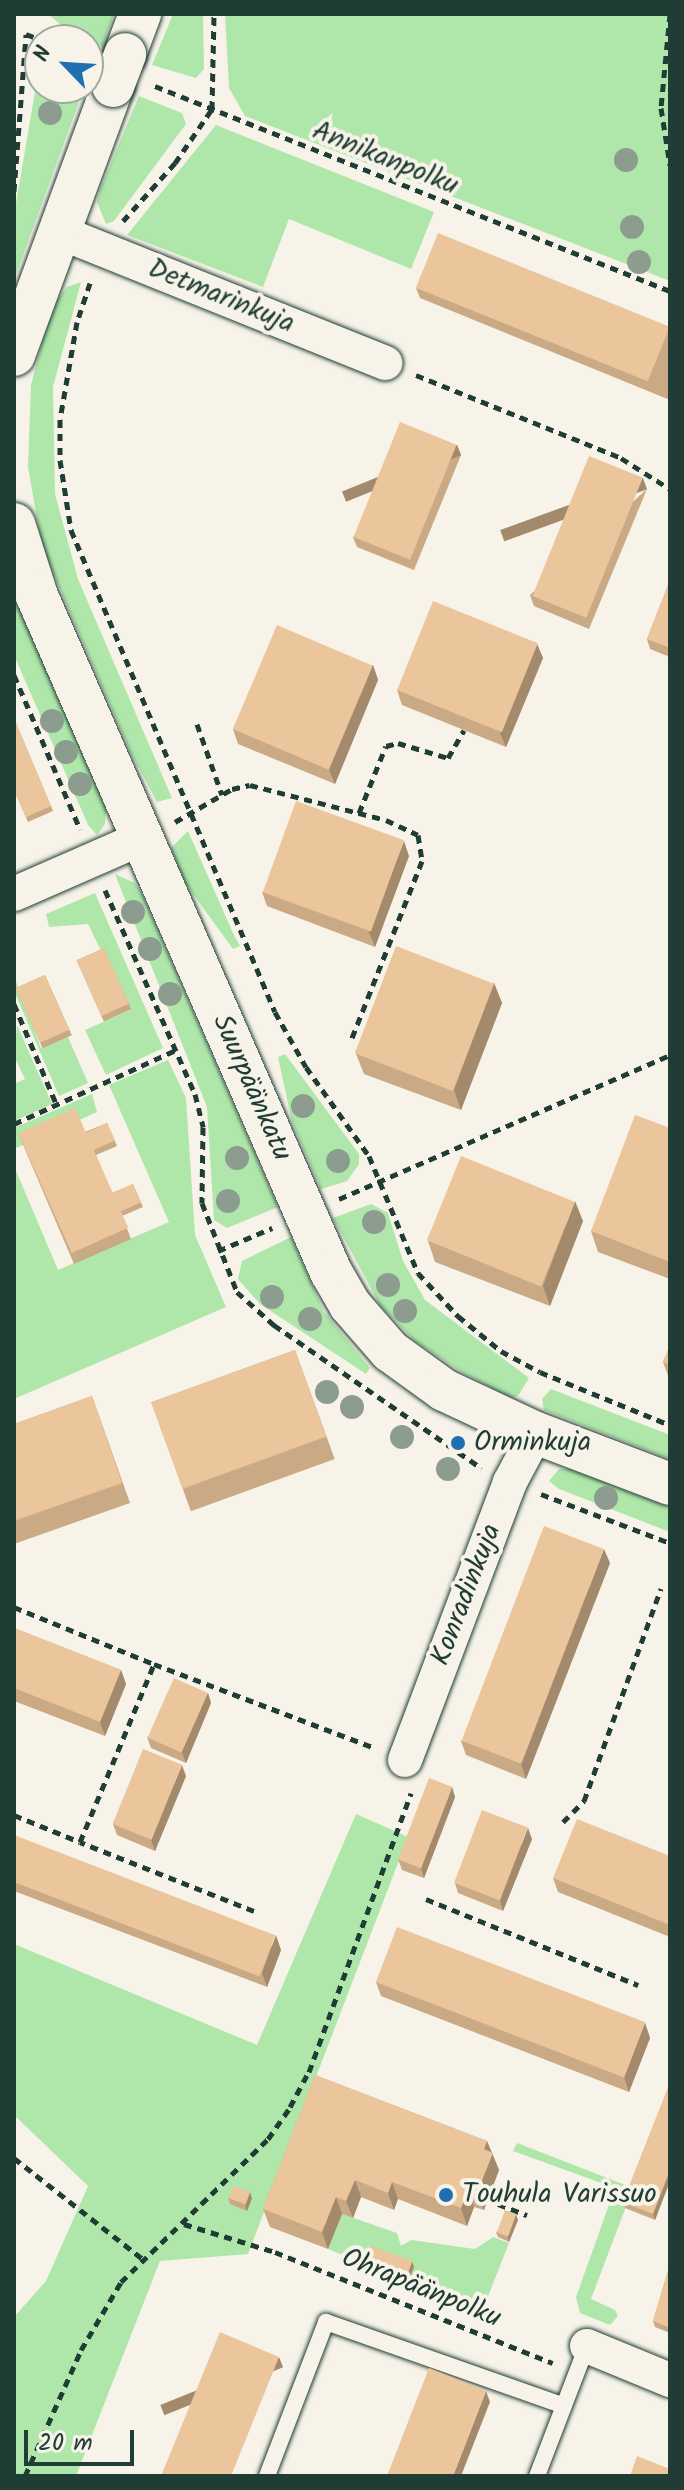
<!DOCTYPE html>
<html>
<head>
<meta charset="utf-8">
<style>
	body { margin:0 }
	#map { position:relative; width:684px; height:2490px; overflow:hidden; background:#f7f3e8; font-family:Kalam,sans-serif }
	div>[style] { position:absolute }
	[style*='--x'] { left:calc(var(--x)*1px); top:calc(var(--y)*1px); width:calc(var(--w)*1px); rotate:calc(var(--a)*1deg) }
	.green>* { inset:0; background:#afe7ab }
	.path>* { height:5px; margin-top:-2.5px; transform-origin:0; background:repeating-linear-gradient(90deg,#1f3d34 0 8px,transparent 0 14px) }
	.roads { filter:drop-shadow(0 0 2px #1f3d34) drop-shadow(0 0 2px #1f3d34) }
	.service>* { height:16px; margin:-8px; padding:0 8px; transform-origin:8px; border-radius:8px; background:#f7f3e8 }
	.minor>* { height:34px; margin:-17px; padding:0 17px; transform-origin:17px; border-radius:17px; background:#f7f3e8 }
	.tertiary>* { height:42px; margin:-21px; padding:0 21px; transform-origin:21px; border-radius:21px; background:#f7f3e8 }
	.bridges { filter:drop-shadow(0 0 2px #1f3d34) drop-shadow(0 0 2px #1f3d34) }
	.tertiary-bridge>* { height:42px; margin:-21px; padding:0 21px; transform-origin:21px; border-radius:21px; background:#f7f3e8 }
	.trees>* { width:24px; height:24px; margin:-12px; border-radius:50%; background:#8c9d8f }
	.wall>* { inset:0; background:#caa985; transform-origin:0 0 }
	.shaded-wall>* { inset:0; background:#a48a6c; transform-origin:0 0 }
	.building>* { inset:0; background:#ebc59b; transform-origin:0 0 }
	.dots>* { width:22px; height:22px; translate:-50% -50%; box-sizing:border-box; border:4px solid #f7f3e8; border-radius:50% }
	span { translate:-50% -50%; white-space:nowrap; text-align:center; line-height:1.15; -webkit-text-stroke:8px #f7f3e8; paint-order:stroke }
	.street-label { font-size:28px; color:#1f3d34 }
	.poi-label { font-size:28px; color:#1f3d34 }
	.left { translate:0 -50%; text-align:left }
	.frame { position:absolute; inset:0; border:16px solid #1f3d34; pointer-events:none }
	.north { position:absolute; left:24px; top:24px; width:80px; height:80px; box-sizing:border-box; background:#f7f3e8; border:2px solid #a1aaa0; border-radius:50%; rotate:295deg; font-size:22px; font-weight:700; line-height:32px; text-align:center; color:#1f3d34 }
	.north::after { content:''; display:block; margin:auto; width:28px; height:36px; background:#1f6fb2; clip-path:polygon(50% 0,100% 100%,50% 72%,0 100%) }
	.scale { position:absolute; left:24px; top:2430px; width:110px; height:36px; box-sizing:border-box; border:4px solid #1f3d34; border-top:0; padding-left:10px; font-size:24px; line-height:28px; white-space:nowrap; color:#1f3d34; -webkit-text-stroke:6px #f7f3e8; paint-order:stroke }
</style>
</head>
<body>
<div id="map">
	<div class="green">
		<i style="clip-path:polygon(48px 14px,114px 14px,102px 47px,69px 32px)"></i>
		<i style="clip-path:polygon(173px 14px,203px 14px,204px 69px,196px 78px,152px 65px)"></i>
		<i style="clip-path:polygon(225px 14px,670px 14px,670px 281px,245px 116px,229px 88px)"></i>
		<i style="clip-path:polygon(40px 62px,40px 88px,84px 88px,14px 280px,14px 215px)"></i>
		<i style="clip-path:polygon(139px 96px,182px 113px,186px 124px,114px 221px,106px 224px,97px 202px,100px 190px)"></i>
		<i style="clip-path:polygon(216px 125px,434px 212px,411px 269px,289px 219px,263px 287px,127px 235px)"></i>
		<i style="clip-path:polygon(81px 282px,53px 387px,55px 494px,78px 579px,172px 798px,157px 802px,131px 753px,42px 547px,28px 467px,31px 385px,51px 309px,67px 287px)"></i>
		<i style="clip-path:polygon(14px 595px,106px 809px,105px 824px,97px 835px,88px 825px,14px 655px)"></i>
		<i style="clip-path:polygon(188px 831px,233px 933px,240px 946px,233px 949px,185px 883px,171px 848px)"></i>
		<i style="clip-path:polygon(115px 874px,135px 883px,142px 894px,278px 1207px,227px 1228px,214px 1220px,207px 1107px)"></i>
		<i style="clip-path:polygon(95px 893px,163px 1048px,106px 1075px,85px 1030px,130px 1010px,88px 924px,49px 927px,46px 914px)"></i>
		<i style="clip-path:polygon(14px 976px,41px 1048px,68px 1037px,88px 1083px,59px 1096px,14px 991px)"></i>
		<i style="clip-path:polygon(17px 1025px,52px 1104px,14px 1121px,14px 1084px,25px 1079px,14px 1056px)"></i>
		<i style="clip-path:polygon(285px 1054px,359px 1154px,359px 1164px,347px 1181px,321px 1189px,292px 1122px,278px 1057px)"></i>
		<i style="clip-path:polygon(168px 1060px,186px 1098px,195px 1235px,226px 1307px,14px 1399px,14px 1166px,58px 1270px,169px 1222px,109px 1085px)"></i>
		<i style="clip-path:polygon(92px 1094px,97px 1112px,14px 1149px,14px 1128px)"></i>
		<i style="clip-path:polygon(371px 1204px,388px 1213px,403px 1261px,425px 1300px,529px 1378px,518px 1396px,511px 1398px,462px 1372px,415px 1341px,380px 1305px,333px 1218px)"></i>
		<i style="clip-path:polygon(291px 1237px,324px 1312px,370px 1368px,366px 1374px,260px 1304px,238px 1279px,242px 1261px)"></i>
		<i style="clip-path:polygon(551px 1389px,670px 1435px,670px 1459px,544px 1410px,542px 1399px)"></i>
		<i style="clip-path:polygon(559px 1469px,570px 1469px,670px 1507px,670px 1532px,559px 1489px,549px 1481px)"></i>
		<i style="clip-path:polygon(356px 1814px,408px 1837px,248px 2254px,160px 2261px,76px 2476px,14px 2476px,14px 2317px,46px 2281px,88px 2186px,14px 2115px,14px 1944px,257px 2045px)"></i>
		<i style="clip-path:polygon(517px 2143px,633px 2188px,591px 2299px,615px 2310px,618px 2316px,610px 2325px,580px 2313px,576px 2297px,615px 2188px,513px 2151px)"></i>
		<i style="clip-path:polygon(342px 2214px,397px 2233px,401px 2246px,411px 2240px,475px 2249px,493px 2237px,509px 2243px,483px 2309px,409px 2280px,414px 2267px,368px 2265px,328px 2249px)"></i>
	</div>
	<div class="path">
		<i style="--x:670;--y:14;--w:94;--a:95.5"></i>
		<i style="--x:661;--y:108;--w:58;--a:81"></i>
		<i style="--x:155;--y:86;--w:554;--a:21.71"></i>
		<i style="--x:14;--y:191;--w:157;--a:-85.6"></i>
		<i style="--x:26;--y:34;--w:17;--a:21"></i>
		<i style="--x:123;--y:221;--w:78;--a:-48.1"></i>
		<i style="--x:175;--y:163;--w:65;--a:-55.6"></i>
		<i style="--x:212;--y:109;--w:95;--a:-88.8"></i>
		<i style="--x:90;--y:283;--w:41;--a:108.4"></i>
		<i style="--x:77;--y:322;--w:98;--a:99.9"></i>
		<i style="--x:60;--y:419;--w:41;--a:90"></i>
		<i style="--x:60;--y:460;--w:71;--a:81.1"></i>
		<i style="--x:71;--y:530;--w:523;--a:67.06"></i>
		<i style="--x:275;--y:1012;--w:63;--a:60.6"></i>
		<i style="--x:306;--y:1067;--w:109;--a:54.7"></i>
		<i style="--x:369;--y:1156;--w:127;--a:67.3"></i>
		<i style="--x:418;--y:1273;--w:59;--a:47.1"></i>
		<i style="--x:458;--y:1316;--w:55;--a:39.1"></i>
		<i style="--x:501;--y:1351;--w:44;--a:28.3"></i>
		<i style="--x:540;--y:1372;--w:140;--a:22.2"></i>
		<i style="--x:416;--y:375;--w:221;--a:22"></i>
		<i style="--x:621;--y:458;--w:58;--a:32.3"></i>
		<i style="--x:14;--y:675;--w:168;--a:66.8"></i>
		<i style="--x:197;--y:724;--w:75;--a:70.6"></i>
		<i style="--x:359;--y:813;--w:72;--a:-68.1"></i>
		<i style="--x:386;--y:746;--w:12;--a:-14"></i>
		<i style="--x:398;--y:743;--w:52;--a:16.7"></i>
		<i style="--x:448;--y:758;--w:32;--a:-60"></i>
		<i style="--x:175;--y:822;--w:66;--a:-30.1"></i>
		<i style="--x:232;--y:789;--w:18;--a:-13"></i>
		<i style="--x:250;--y:785;--w:140;--a:14.4"></i>
		<i style="--x:386;--y:820;--w:35;--a:25"></i>
		<i style="--x:418;--y:835;--w:26;--a:81"></i>
		<i style="--x:422;--y:861;--w:193;--a:111.6"></i>
		<i style="--x:105;--y:890;--w:223;--a:66.2"></i>
		<i style="--x:195;--y:1094;--w:34;--a:76"></i>
		<i style="--x:203;--y:1127;--w:76;--a:90.8"></i>
		<i style="--x:202;--y:1203;--w:96;--a:68.5"></i>
		<i style="--x:237;--y:1292;--w:50;--a:41.7"></i>
		<i style="--x:274;--y:1325;--w:252;--a:34.6"></i>
		<i style="--x:14;--y:1004;--w:111;--a:67.1"></i>
		<i style="--x:14;--y:1124;--w:178;--a:-24.6"></i>
		<i style="--x:339;--y:1199;--w:361;--a:-23.5"></i>
		<i style="--x:218;--y:1251;--w:59;--a:-23.1"></i>
		<i style="--x:541;--y:1494;--w:138;--a:20.8"></i>
		<i style="--x:14;--y:1607;--w:151;--a:22.2"></i>
		<i style="--x:14;--y:1815;--w:71;--a:22.2"></i>
		<i style="--x:563;--y:1822;--w:30;--a:-45"></i>
		<i style="--x:584;--y:1801;--w:226;--a:-70.1"></i>
		<i style="--x:426;--y:1899;--w:229;--a:22.1"></i>
		<i style="--x:254;--y:1911;--w:187;--a:-158.4"></i>
		<i style="--x:80;--y:1842;--w:193;--a:-67.4"></i>
		<i style="--x:154;--y:1664;--w:236;--a:20.8"></i>
		<i style="--x:14;--y:2158;--w:164;--a:38.1"></i>
		<i style="--x:498;--y:2204;--w:31;--a:21"></i>
		<i style="--x:184;--y:2224;--w:95;--a:17.1"></i>
		<i style="--x:275;--y:2252;--w:299;--a:21.8"></i>
		<i style="--x:25;--y:2476;--w:138;--a:-66"></i>
		<i style="--x:81;--y:2350;--w:79;--a:-59.5"></i>
		<i style="--x:121;--y:2282;--w:205;--a:-44.2"></i>
		<i style="--x:268;--y:2139;--w:39;--a:-55"></i>
		<i style="--x:290;--y:2107;--w:40;--a:-62"></i>
		<i style="--x:309;--y:2072;--w:297;--a:-69.9"></i>
	</div>
	<div class="roads">
		<div class="service">
			<i style="--x:267;--y:2476;--w:165;--a:-69"></i>
			<i style="--x:326;--y:2322;--w:252;--a:19.4"></i>
			<i style="--x:537;--y:2476;--w:139;--a:-69"></i>
		</div>
		<div class="minor">
			<i style="--x:57;--y:231;--w:354;--a:21.9"></i>
			<i style="--x:14;--y:894;--w:140;--a:-23.6"></i>
			<i style="--x:405;--y:1760;--w:297;--a:-69.3"></i>
			<i style="--x:510;--y:1482;--w:55;--a:-62"></i>
			<i style="--x:587;--y:2346;--w:90;--a:22.3"></i>
		</div>
		<div class="tertiary">
			<i style="--x:125;--y:54;--w:43;--a:-69.4"></i>
			<i style="--x:14;--y:355;--w:287;--a:-69.8"></i>
			<i style="--x:14;--y:524;--w:76;--a:72.3"></i>
			<i style="--x:37;--y:596;--w:737;--a:66.5"></i>
			<i style="--x:331;--y:1272;--w:38;--a:60"></i>
			<i style="--x:350;--y:1305;--w:61;--a:49"></i>
			<i style="--x:390;--y:1351;--w:67;--a:35.8"></i>
			<i style="--x:444;--y:1390;--w:102;--a:25.1"></i>
			<i style="--x:536;--y:1433;--w:143;--a:20.8"></i>
		</div>
	</div>
	<div class="bridges">
		<div class="tertiary-bridge">
			<i style="--x:113;--y:86;--w:34;--a:-69"></i>
		</div>
	</div>
	<div class="trees">
		<i style="left:50px;top:113px"></i>
		<i style="left:626px;top:160px"></i>
		<i style="left:632px;top:227px"></i>
		<i style="left:639px;top:262px"></i>
		<i style="left:52px;top:721px"></i>
		<i style="left:66px;top:752px"></i>
		<i style="left:80px;top:784px"></i>
		<i style="left:133px;top:912px"></i>
		<i style="left:150px;top:949px"></i>
		<i style="left:170px;top:994px"></i>
		<i style="left:303px;top:1106px"></i>
		<i style="left:237px;top:1158px"></i>
		<i style="left:338px;top:1161px"></i>
		<i style="left:228px;top:1201px"></i>
		<i style="left:374px;top:1222px"></i>
		<i style="left:388px;top:1285px"></i>
		<i style="left:272px;top:1297px"></i>
		<i style="left:405px;top:1311px"></i>
		<i style="left:310px;top:1319px"></i>
		<i style="left:327px;top:1392px"></i>
		<i style="left:352px;top:1407px"></i>
		<i style="left:402px;top:1437px"></i>
		<i style="left:448px;top:1469px"></i>
		<i style="left:606px;top:1498px"></i>
	</div>
	<div class="wall">
		<i style="clip-path:polygon(416px 288px,670px 327px,670px 400px,420px 298px)"></i>
		<i style="clip-path:polygon(457px 445px,461px 455px,414px 570px,357px 547px,353px 537px)"></i>
		<i style="clip-path:polygon(647px 489px,589px 629px,534px 606px,530px 595px)"></i>
		<i style="clip-path:polygon(670px 580px,670px 657px,650px 649px,647px 639px)"></i>
		<i style="clip-path:polygon(537px 644px,543px 658px,506px 747px,402px 705px,397px 690px)"></i>
		<i style="clip-path:polygon(373px 665px,378px 680px,335px 784px,238px 744px,233px 729px)"></i>
		<i style="clip-path:polygon(16px 723px,53px 811px,28px 822px,14px 790px)"></i>
		<i style="clip-path:polygon(409px 856px,375px 947px,267px 906px,262px 892px)"></i>
		<i style="left:104px;top:948px;width:67px;height:30px;rotate:66deg"></i>
		<i style="left:45px;top:975px;width:66px;height:32px;rotate:66deg"></i>
		<i style="clip-path:polygon(494px 983px,502px 1003px,461px 1110px,364px 1074px,356px 1054px)"></i>
		<i style="clip-path:polygon(107px 1123px,117px 1146px,96px 1155px,112px 1193px,133px 1184px,143px 1207px,122px 1216px,131px 1239px,74px 1264px,18px 1133px,85px 1132px)"></i>
		<i style="clip-path:polygon(670px 1128px,670px 1279px,598px 1252px,591px 1231px)"></i>
		<i style="clip-path:polygon(583px 1221px,550px 1306px,435px 1262px,428px 1241px)"></i>
		<i style="clip-path:polygon(670px 1345px,670px 1381px,663px 1362px)"></i>
		<i style="left:295px;top:1350px;width:116px;height:153px;rotate:70deg"></i>
		<i style="clip-path:polygon(92px 1396px,130px 1503px,14px 1544px,14px 1424px)"></i>
		<i style="clip-path:polygon(610px 1563px,526px 1779px,466px 1755px,461px 1741px)"></i>
		<i style="clip-path:polygon(14px 1628px,121px 1670px,126px 1684px,105px 1736px,14px 1701px)"></i>
		<i style="clip-path:polygon(208px 1693px,211px 1703px,186px 1763px,151px 1748px,147px 1737px)"></i>
		<i style="clip-path:polygon(186px 1776px,155px 1851px,117px 1835px,113px 1824px)"></i>
		<i style="clip-path:polygon(452px 1787px,455px 1797px,424px 1878px,402px 1870px,398px 1859px)"></i>
		<i style="clip-path:polygon(14px 1835px,281px 1950px,267px 1987px,14px 1891px)"></i>
		<i style="clip-path:polygon(532px 1839px,503px 1911px,458px 1893px,455px 1883px)"></i>
		<i style="clip-path:polygon(670px 1856px,670px 1937px,558px 1892px,553px 1878px)"></i>
		<i style="clip-path:polygon(376px 1982px,645px 2023px,650px 2038px,629px 2092px,381px 1996px)"></i>
		<i style="clip-path:polygon(315px 2075px,487px 2141px,499px 2170px,484px 2210px,474px 2207px,467px 2226px,398px 2199px,394px 2210px,361px 2197px,353px 2218px,342px 2214px,328px 2249px,270px 2227px,263px 2209px)"></i>
		<i style="clip-path:polygon(670px 2083px,670px 2181px,655px 2220px,625px 2208px,623px 2202px)"></i>
		<i style="clip-path:polygon(228px 2198px,252px 2198px,247px 2211px,230px 2204px)"></i>
		<i style="clip-path:polygon(518px 2220px,509px 2242px,498px 2237px,496px 2232px)"></i>
		<i style="clip-path:polygon(366px 2259px,414px 2267px,409px 2280px,368px 2265px)"></i>
		<i style="clip-path:polygon(670px 2264px,670px 2333px,655px 2327px,653px 2321px)"></i>
	</div>
	<div class="shaded-wall">
		<i style="left:457px;top:445px;width:11px;height:124px;rotate:68deg"></i>
		<i style="left:643px;top:478px;width:12px;height:152px;rotate:70deg"></i>
		<i style="clip-path:polygon(537px 644px,543px 658px,506px 747px,500px 733px)"></i>
		<i style="clip-path:polygon(373px 665px,378px 680px,335px 784px,329px 770px)"></i>
		<i style="clip-path:polygon(404px 841px,409px 856px,375px 947px,369px 932px)"></i>
		<i style="clip-path:polygon(494px 983px,502px 1003px,461px 1110px,454px 1090px)"></i>
		<i style="clip-path:polygon(575px 1201px,583px 1221px,550px 1306px,543px 1286px)"></i>
		<i style="clip-path:polygon(604px 1549px,610px 1563px,526px 1779px,521px 1764px)"></i>
		<i style="clip-path:polygon(121px 1670px,126px 1684px,105px 1736px,100px 1722px)"></i>
		<i style="clip-path:polygon(208px 1693px,211px 1703px,186px 1763px,182px 1752px)"></i>
		<i style="clip-path:polygon(182px 1765px,186px 1776px,155px 1851px,151px 1840px)"></i>
		<i style="clip-path:polygon(452px 1787px,455px 1797px,424px 1878px,421px 1868px)"></i>
		<i style="clip-path:polygon(528px 1828px,532px 1839px,503px 1911px,500px 1900px)"></i>
		<i style="clip-path:polygon(276px 1935px,281px 1950px,267px 1987px,262px 1973px)"></i>
		<i style="clip-path:polygon(645px 2023px,650px 2038px,629px 2092px,624px 2077px)"></i>
		<i style="clip-path:polygon(487px 2141px,499px 2170px,484px 2210px,477px 2193px,484px 2149px)"></i>
		<i style="clip-path:polygon(670px 2170px,670px 2181px,655px 2220px,653px 2214px)"></i>
		<i style="clip-path:polygon(355px 2180px,361px 2197px,353px 2218px,346px 2201px)"></i>
		<i style="clip-path:polygon(392px 2182px,398px 2199px,394px 2210px,388px 2193px)"></i>
		<i style="clip-path:polygon(468px 2190px,474px 2207px,467px 2226px,461px 2208px)"></i>
		<i style="clip-path:polygon(250px 2192px,252px 2198px,247px 2211px,245px 2205px)"></i>
		<i style="clip-path:polygon(336px 2197px,342px 2214px,328px 2249px,322px 2232px)"></i>
		<i style="clip-path:polygon(516px 2214px,518px 2220px,509px 2242px,507px 2236px)"></i>
		<i style="clip-path:polygon(412px 2261px,414px 2267px,409px 2280px,407px 2275px)"></i>
		<i style="left:279px;top:2357px;width:11px;height:128px;rotate:68deg"></i>
		<i style="clip-path:polygon(486px 2391px,490px 2402px,461px 2476px,453px 2476px)"></i>
	</div>
	<div class="building">
		<i style="left:438px;top:233px;width:250px;height:59px;rotate:22deg"></i>
		<i style="left:400px;top:422px;width:61px;height:124px;rotate:22deg"></i>
		<i style="left:589px;top:456px;width:58px;height:151px;rotate:22deg"></i>
		<i style="clip-path:polygon(670px 580px,670px 648px,647px 639px)"></i>
		<i style="left:433px;top:601px;width:113px;height:96px;rotate:22deg"></i>
		<i style="left:277px;top:625px;width:104px;height:113px;rotate:23deg"></i>
		<i style="clip-path:polygon(16px 723px,51px 806px,26px 817px,14px 789px,14px 724px)"></i>
		<i style="left:296px;top:801px;width:115px;height:97px;rotate:20deg"></i>
		<i style="left:396px;top:946px;width:105px;height:115px;rotate:21deg"></i>
		<i style="left:104px;top:948px;width:61px;height:30px;rotate:66deg"></i>
		<i style="left:45px;top:975px;width:60px;height:32px;rotate:66deg"></i>
		<i style="left:75px;top:1108px;width:131px;height:62px;rotate:66deg"></i>
		<i style="clip-path:polygon(635px 1115px,670px 1128px,670px 1262px,591px 1231px)"></i>
		<i style="left:107px;top:1123px;width:19px;height:24px;rotate:65deg"></i>
		<i style="left:461px;top:1156px;width:123px;height:91px;rotate:22deg"></i>
		<i style="left:133px;top:1184px;width:20px;height:23px;rotate:66deg"></i>
		<i style="clip-path:polygon(670px 1345px,670px 1365px,663px 1362px)"></i>
		<i style="left:295px;top:1350px;width:92px;height:153px;rotate:70deg"></i>
		<i style="clip-path:polygon(92px 1396px,122px 1483px,14px 1521px,14px 1424px)"></i>
		<i style="left:544px;top:1526px;width:64px;height:230px;rotate:21deg"></i>
		<i style="clip-path:polygon(14px 1628px,121px 1670px,100px 1722px,14px 1688px)"></i>
		<i style="left:174px;top:1678px;width:37px;height:65px;rotate:24deg"></i>
		<i style="left:143px;top:1749px;width:42px;height:81px;rotate:22deg"></i>
		<i style="left:429px;top:1778px;width:25px;height:87px;rotate:21deg"></i>
		<i style="left:482px;top:1810px;width:49px;height:78px;rotate:21deg"></i>
		<i style="clip-path:polygon(577px 1819px,670px 1856px,670px 1925px,553px 1878px)"></i>
		<i style="left:14px;top:1835px;width:280px;height:44px;rotate:21deg"></i>
		<i style="left:397px;top:1927px;width:266px;height:59px;rotate:21deg"></i>
		<i style="clip-path:polygon(315px 2075px,487px 2141px,484px 2149px,493px 2153px,477px 2193px,468px 2190px,461px 2208px,392px 2182px,388px 2193px,355px 2180px,346px 2201px,336px 2197px,322px 2232px,263px 2209px)"></i>
		<i style="clip-path:polygon(670px 2083px,670px 2170px,653px 2214px,623px 2202px)"></i>
		<i style="left:233px;top:2186px;width:18px;height:13px;rotate:19deg"></i>
		<i style="left:505px;top:2210px;width:12px;height:24px;rotate:20deg"></i>
		<i style="left:371px;top:2246px;width:44px;height:14px;rotate:20deg"></i>
		<i style="clip-path:polygon(670px 2264px,670px 2328px,653px 2321px)"></i>
		<i style="clip-path:polygon(220px 2332px,279px 2357px,231px 2476px,161px 2476px)"></i>
		<i style="clip-path:polygon(429px 2368px,486px 2391px,453px 2476px,387px 2476px)"></i>
		<i style="clip-path:polygon(637px 2456px,670px 2469px,670px 2476px,630px 2476px)"></i>
	</div>
	<div class="dots">
		<i style="left:458px;top:1443px;background:#1f6fb2"></i>
		<i style="left:446px;top:2195px;background:#1f6fb2"></i>
	</div>
	<div class="street-label">
		<span style="left:385px;top:159px;rotate:22deg">Annikanpolku</span>
		<span style="left:221px;top:297px;rotate:22deg">Detmarinkuja</span>
		<span style="left:251px;top:1088px;rotate:66deg">Suurpäänkatu</span>
		<span style="left:467px;top:1595px;rotate:-69deg">Konradinkuja</span>
		<span style="left:421px;top:2289px;rotate:22deg">Ohrapäänpolku</span>
	</div>
	<div class="poi-label">
		<span class="left" style="left:474px;top:1443px">Orminkuja</span>
		<span class="left" style="left:462px;top:2195px">Touhula Varissuo</span>
	</div>
	<div class="frame"></div>
	<div class="north">N</div>
	<div class="scale">20 m</div>
</div>
</body>
</html>
